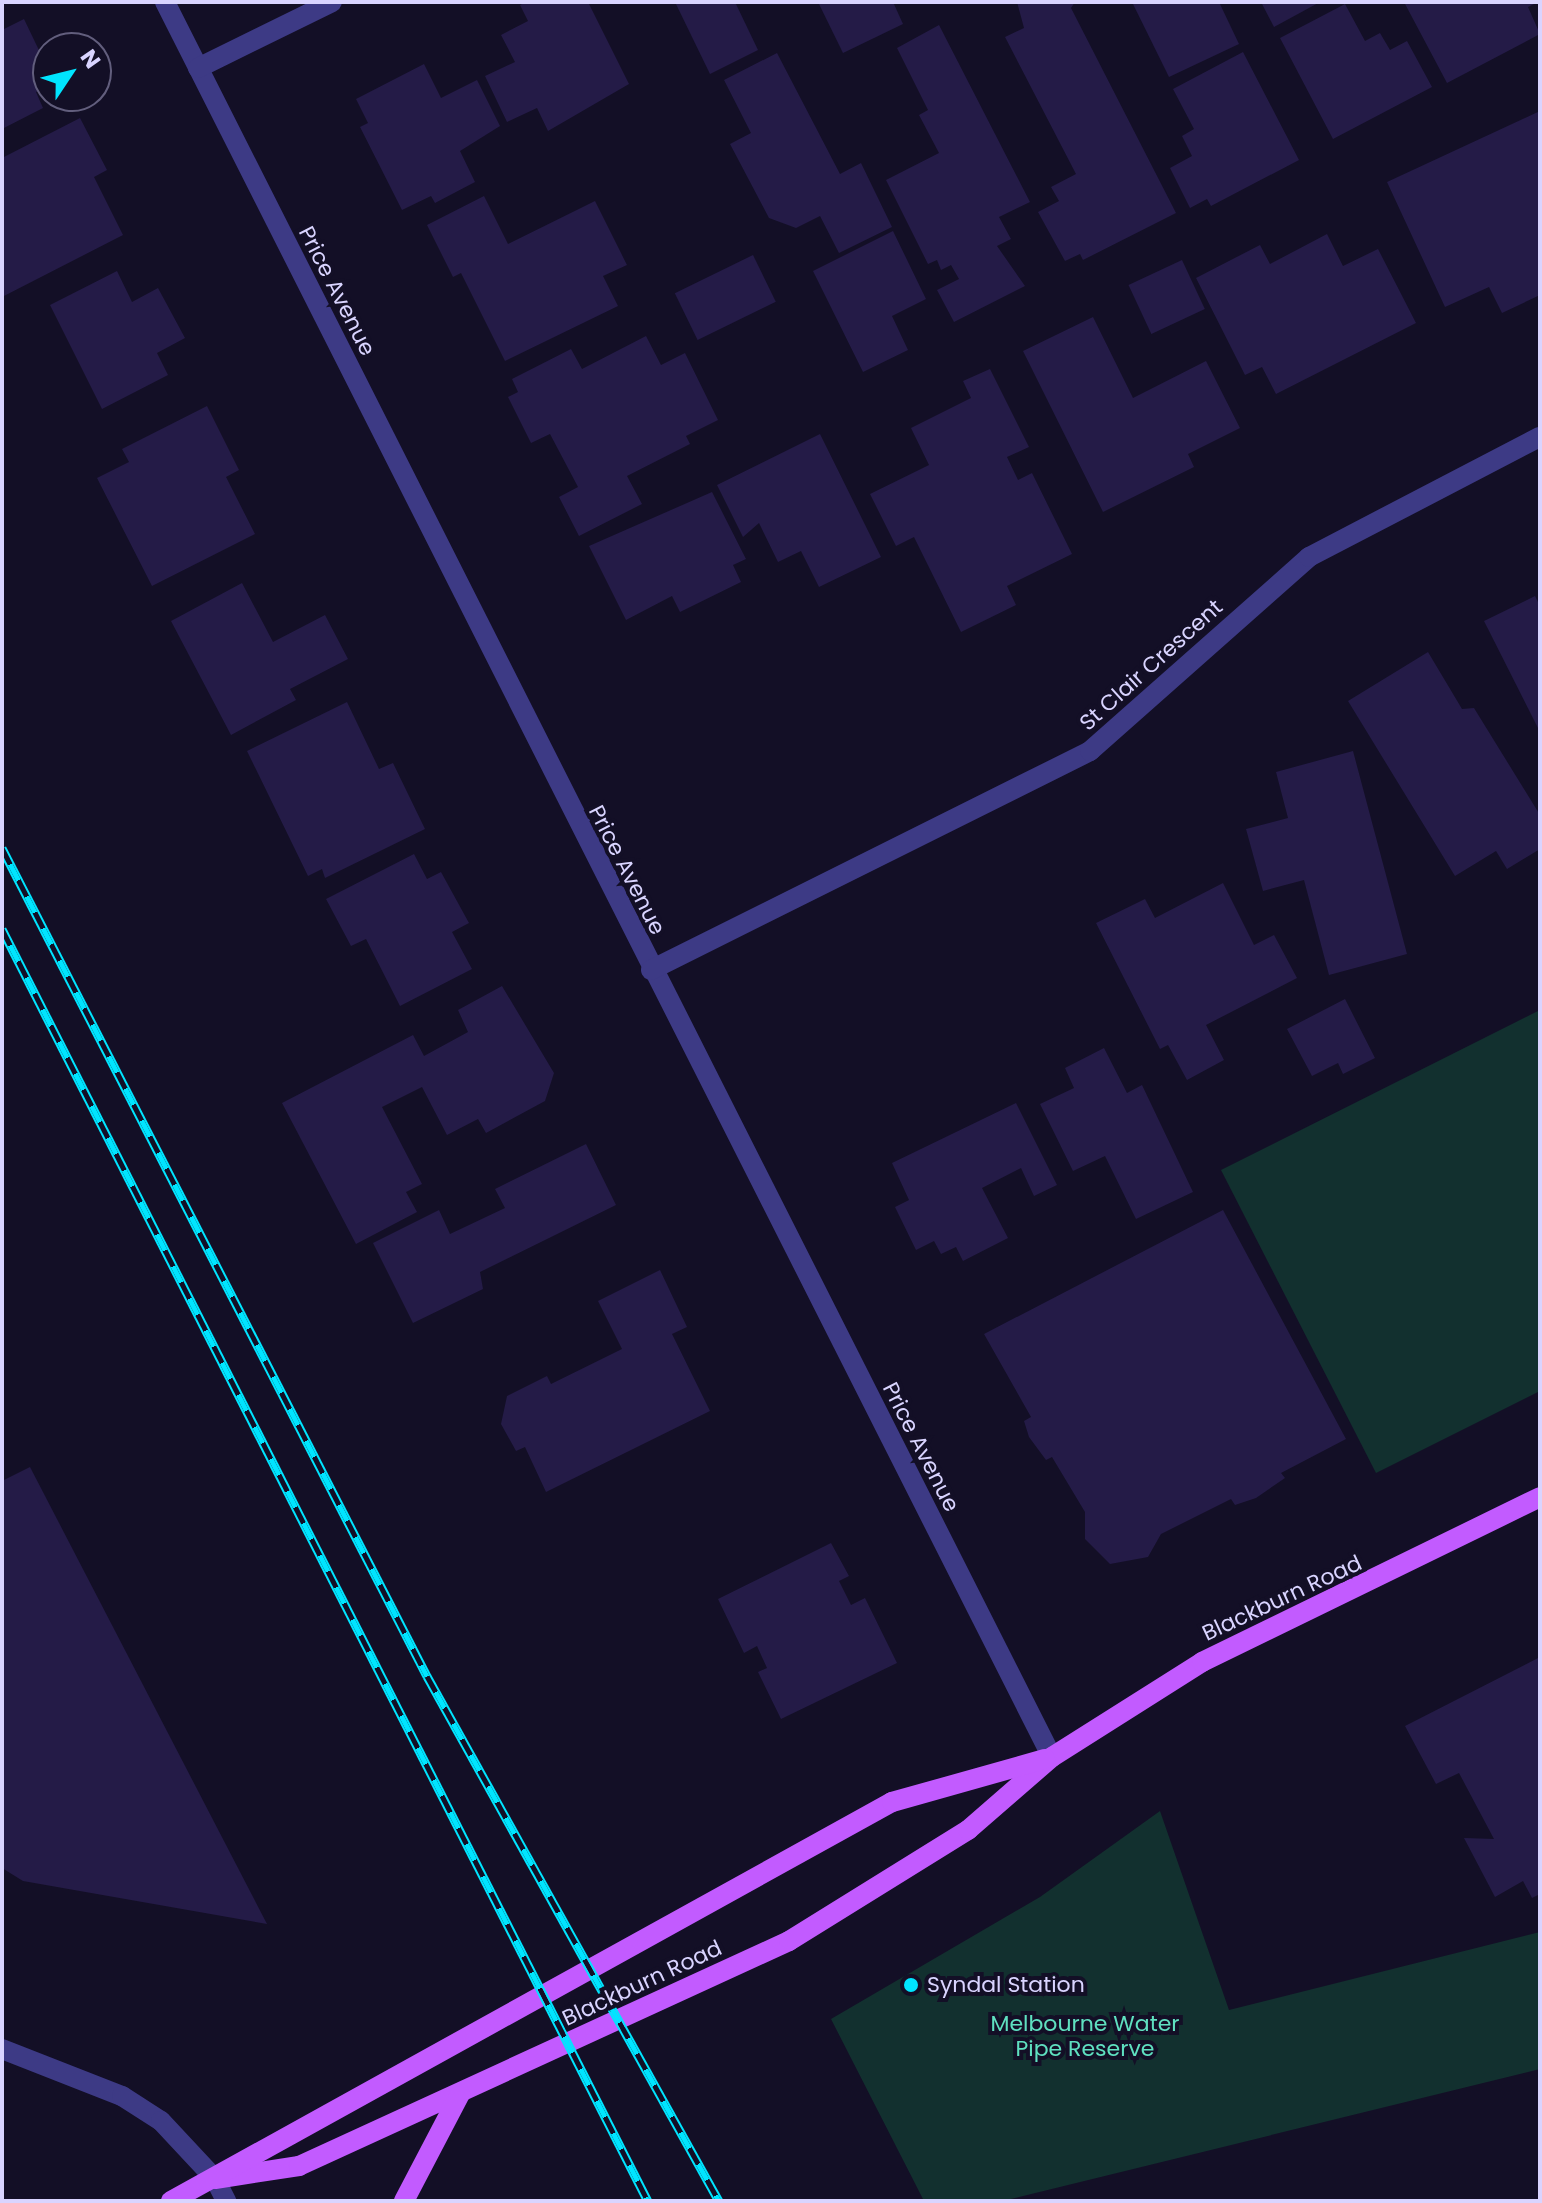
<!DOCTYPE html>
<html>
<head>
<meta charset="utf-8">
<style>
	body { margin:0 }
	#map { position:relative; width:1542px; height:2203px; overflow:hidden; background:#130f26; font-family:Poppins,sans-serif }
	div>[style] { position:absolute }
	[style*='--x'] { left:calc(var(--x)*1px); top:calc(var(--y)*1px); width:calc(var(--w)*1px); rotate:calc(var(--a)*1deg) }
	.green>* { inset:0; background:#12302f }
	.building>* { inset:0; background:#241b47; transform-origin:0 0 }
	.minor>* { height:20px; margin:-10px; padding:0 10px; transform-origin:10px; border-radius:10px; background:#3d3a85 }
	.major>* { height:20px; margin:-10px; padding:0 10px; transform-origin:10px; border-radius:10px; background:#c25bff }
	.rail>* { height:9px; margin-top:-4.5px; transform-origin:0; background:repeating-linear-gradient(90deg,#130f26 0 18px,#00e5ff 0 36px); box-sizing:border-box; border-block:2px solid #00e5ff }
	.dots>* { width:22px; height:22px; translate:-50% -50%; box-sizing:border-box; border:4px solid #130f26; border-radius:50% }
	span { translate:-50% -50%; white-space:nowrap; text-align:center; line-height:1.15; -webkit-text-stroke:8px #130f26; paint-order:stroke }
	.street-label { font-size:22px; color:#d9d4ff }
	.poi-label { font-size:22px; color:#d9d4ff }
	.left { translate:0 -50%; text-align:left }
	.park-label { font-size:22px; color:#5fe0c0 }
	.frame { position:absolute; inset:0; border:4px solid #d9d4ff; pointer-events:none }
	.north { position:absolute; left:32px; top:32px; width:80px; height:80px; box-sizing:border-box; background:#130f26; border:2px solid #625e7d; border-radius:50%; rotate:55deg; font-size:22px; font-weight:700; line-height:32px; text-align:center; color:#d9d4ff }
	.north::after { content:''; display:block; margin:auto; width:28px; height:36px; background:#00e5ff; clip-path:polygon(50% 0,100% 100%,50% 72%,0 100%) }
</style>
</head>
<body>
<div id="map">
	<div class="green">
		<i style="clip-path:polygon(1540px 1010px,1540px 1391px,1376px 1473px,1221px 1170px)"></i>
		<i style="clip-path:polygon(1160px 1811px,1229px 2010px,1540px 1932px,1540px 2069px,1003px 2201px,924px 2201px,831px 2019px,1040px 1897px)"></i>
	</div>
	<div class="building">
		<i style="clip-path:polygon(526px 2px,588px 2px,629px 84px,548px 131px,537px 108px,507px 122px,485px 76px,515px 62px,501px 35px,528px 21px,520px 5px)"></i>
		<i style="clip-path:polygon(675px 2px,735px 2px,758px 50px,710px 74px)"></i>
		<i style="clip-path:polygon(818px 2px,893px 2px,903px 24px,843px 53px)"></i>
		<i style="clip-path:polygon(1017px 2px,1075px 2px,1071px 8px,1176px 213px,1083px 260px,1080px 254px,1065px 261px,1038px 212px,1059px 201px,1051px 187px,1076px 174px,1005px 37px,1024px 28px)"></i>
		<i style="clip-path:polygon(1132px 2px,1219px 2px,1239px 44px,1169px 77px)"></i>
		<i style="clip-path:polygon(1261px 2px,1320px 2px,1274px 27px)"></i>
		<i style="clip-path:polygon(1404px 2px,1538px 2px,1528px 7px,1540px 34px,1447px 83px)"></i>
		<i style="clip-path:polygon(1345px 4px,1365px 41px,1380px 33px,1390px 50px,1407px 41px,1432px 87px,1333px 139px,1280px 38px)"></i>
		<i style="clip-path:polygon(24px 19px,48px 69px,39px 75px,46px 88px,36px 92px,43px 108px,2px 129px,2px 30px)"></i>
		<i style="clip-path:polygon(939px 25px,1030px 202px,999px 217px,1011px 239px,997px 246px,1025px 286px,954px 322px,937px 290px,959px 279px,951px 265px,941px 270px,937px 260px,928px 264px,886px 180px,939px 153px,919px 115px,928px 110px,897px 48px)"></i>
		<i style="clip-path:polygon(1243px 52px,1299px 160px,1211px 206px,1207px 199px,1190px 208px,1170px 168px,1192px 156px,1182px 136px,1194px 129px,1173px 89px)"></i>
		<i style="clip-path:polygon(777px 53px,840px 174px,861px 163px,892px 227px,839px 253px,820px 216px,796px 228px,769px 218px,730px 144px,751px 133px,724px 80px)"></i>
		<i style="clip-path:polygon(424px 64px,441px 98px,477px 80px,500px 126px,460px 151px,475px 182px,435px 203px,431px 196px,402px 210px,360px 127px,368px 123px,356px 99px)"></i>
		<i style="clip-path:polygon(1540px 111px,1540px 295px,1502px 313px,1489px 287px,1445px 307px,1387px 182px)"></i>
		<i style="clip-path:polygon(80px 118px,107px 170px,94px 177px,123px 235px,2px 297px,2px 158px)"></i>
		<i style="clip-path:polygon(484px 196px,508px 244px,595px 201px,627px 265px,603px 276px,618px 306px,505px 361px,461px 273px,453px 277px,427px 225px)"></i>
		<i style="clip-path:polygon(893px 231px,926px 299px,892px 316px,908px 350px,863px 372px,813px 271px)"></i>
		<i style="clip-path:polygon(1327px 234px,1343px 266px,1378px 249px,1416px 323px,1276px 394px,1262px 367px,1245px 375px,1196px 278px,1260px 245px,1270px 264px)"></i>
		<i style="left:753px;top:255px;width:52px;height:87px;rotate:64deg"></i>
		<i style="left:1182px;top:260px;width:54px;height:59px;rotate:65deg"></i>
		<i style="clip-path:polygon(117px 271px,132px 302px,158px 288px,185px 338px,157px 353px,168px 375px,102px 409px,50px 305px)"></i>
		<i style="clip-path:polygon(1093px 317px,1133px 398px,1206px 361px,1240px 428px,1188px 454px,1194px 467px,1103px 512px,1023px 351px)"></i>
		<i style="clip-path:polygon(646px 336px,661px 365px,685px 353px,718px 420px,686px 436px,690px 444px,627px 476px,642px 504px,579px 536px,559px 497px,578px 487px,550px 434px,531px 443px,508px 397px,518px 392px,512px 379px,571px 349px,582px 369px)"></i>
		<i style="clip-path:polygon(990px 369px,1029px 447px,1007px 457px,1018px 480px,1032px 473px,1072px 554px,1007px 586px,1016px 605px,961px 632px,914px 537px,896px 546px,870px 494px,929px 465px,911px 428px,971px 398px,963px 381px)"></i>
		<i style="clip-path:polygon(207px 406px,239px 470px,226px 477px,255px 534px,152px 586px,97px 478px,129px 462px,122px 449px)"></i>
		<i style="clip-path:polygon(820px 434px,881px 557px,819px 587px,801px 551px,778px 562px,759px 523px,743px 537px,717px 485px)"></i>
		<i style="clip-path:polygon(712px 492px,746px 559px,733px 565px,741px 582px,680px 612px,672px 596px,626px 620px,589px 546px)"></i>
		<i style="clip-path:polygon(242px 583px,273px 642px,325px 615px,348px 659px,290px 689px,296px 700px,231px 735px,171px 621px)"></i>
		<i style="clip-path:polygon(1535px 596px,1540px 606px,1540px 732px,1484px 621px)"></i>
		<i style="clip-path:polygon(1428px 652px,1462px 709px,1474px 708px,1540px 815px,1540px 849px,1507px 869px,1496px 851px,1455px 876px,1348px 701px)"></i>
		<i style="clip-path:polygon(347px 702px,379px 769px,393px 763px,425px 829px,325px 878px,322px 869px,308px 876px,247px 751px)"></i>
		<i style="clip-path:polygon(1353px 751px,1407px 954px,1329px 975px,1304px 880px,1263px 891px,1246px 829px,1288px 818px,1276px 772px)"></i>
		<i style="clip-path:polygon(414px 854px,427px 879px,441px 872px,469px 923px,452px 932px,472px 969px,400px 1006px,366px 939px,351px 946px,326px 899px)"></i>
		<i style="clip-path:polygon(1223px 883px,1254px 945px,1274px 935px,1297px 978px,1206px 1025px,1224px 1060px,1187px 1080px,1168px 1045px,1160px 1049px,1096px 923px,1145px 899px,1155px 918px)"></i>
		<i style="clip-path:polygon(502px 986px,554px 1073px,545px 1101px,486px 1133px,478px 1119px,447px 1135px,422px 1087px,382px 1107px,422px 1184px,406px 1192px,417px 1212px,356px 1244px,282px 1103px,413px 1035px,424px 1056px,468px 1032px,458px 1010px)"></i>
		<i style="clip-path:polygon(1345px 999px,1375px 1058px,1343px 1074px,1338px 1063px,1312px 1076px,1287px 1029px)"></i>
		<i style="clip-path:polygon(1104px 1048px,1127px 1093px,1142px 1085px,1193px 1192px,1136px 1219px,1105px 1156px,1073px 1171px,1040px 1104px,1074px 1088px,1065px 1068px)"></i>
		<i style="clip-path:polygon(1016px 1103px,1057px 1185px,1034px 1196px,1021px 1168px,982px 1188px,1008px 1238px,963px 1261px,956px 1247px,941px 1254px,934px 1241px,916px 1250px,895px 1207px,909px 1200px,892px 1163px)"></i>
		<i style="clip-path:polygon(586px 1144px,616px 1205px,480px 1272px,483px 1289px,413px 1323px,373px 1243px,439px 1210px,450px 1234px,505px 1208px,495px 1189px)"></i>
		<i style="clip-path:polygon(1223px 1210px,1346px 1439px,1281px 1473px,1285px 1478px,1256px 1498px,1235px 1505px,1231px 1499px,1161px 1534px,1148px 1557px,1110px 1564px,1085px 1539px,1085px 1512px,1052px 1457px,1046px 1460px,1029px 1437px,1024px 1421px,1031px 1417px,984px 1334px)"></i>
		<i style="clip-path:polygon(660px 1270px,687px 1327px,672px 1334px,710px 1411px,546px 1492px,525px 1447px,516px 1451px,501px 1424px,507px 1396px,547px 1376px,551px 1384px,622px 1349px,598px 1301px)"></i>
		<i style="clip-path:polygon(30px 1467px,267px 1924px,23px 1881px,2px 1868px,2px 1481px)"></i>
		<i style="clip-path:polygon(831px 1543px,849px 1576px,839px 1581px,851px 1605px,865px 1598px,897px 1663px,781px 1719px,758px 1672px,767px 1668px,757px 1646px,744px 1653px,718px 1599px)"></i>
		<i style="clip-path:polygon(1540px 1657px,1540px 1894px,1532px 1898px,1523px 1881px,1495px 1897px,1464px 1838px,1494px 1839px,1459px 1773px,1436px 1784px,1405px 1726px)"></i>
	</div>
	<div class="minor">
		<i style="--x:165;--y:2;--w:1966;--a:63.19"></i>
		<i style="--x:198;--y:68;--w:149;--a:-26.2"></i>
		<i style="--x:651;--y:970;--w:491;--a:-26.5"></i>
		<i style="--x:1090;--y:751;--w:293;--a:-41.5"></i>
		<i style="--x:1309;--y:557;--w:260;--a:-27.5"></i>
		<i style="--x:2;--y:2049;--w:129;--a:21.4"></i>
		<i style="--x:122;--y:2096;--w:46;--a:32.7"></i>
		<i style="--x:161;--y:2121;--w:79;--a:47"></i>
		<i style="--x:215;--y:2179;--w:25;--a:63"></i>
	</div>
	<div class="major">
		<i style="--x:215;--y:2179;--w:85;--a:-8.8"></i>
		<i style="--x:299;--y:2166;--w:539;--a:-24.66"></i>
		<i style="--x:789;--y:1941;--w:211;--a:-31.8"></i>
		<i style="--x:968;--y:1830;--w:111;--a:-41"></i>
		<i style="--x:1052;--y:1757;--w:178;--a:-32.3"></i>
		<i style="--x:1202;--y:1662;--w:376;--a:-26"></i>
		<i style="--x:171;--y:2201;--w:824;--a:-28.96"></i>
		<i style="--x:892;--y:1802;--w:159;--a:-15.7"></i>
		<i style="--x:404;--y:2201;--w:121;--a:-62.4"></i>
	</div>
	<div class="rail">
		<i style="--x:2;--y:848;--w:931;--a:62.83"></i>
		<i style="--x:427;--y:1676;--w:601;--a:60.92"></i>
		<i style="--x:2;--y:929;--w:1427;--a:63.08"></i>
	</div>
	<div class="dots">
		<i style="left:911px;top:1985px;background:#00e5ff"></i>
	</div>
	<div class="street-label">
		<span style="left:337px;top:291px;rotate:63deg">Price Avenue</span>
		<span style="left:1151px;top:665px;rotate:-42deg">St Clair Crescent</span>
		<span style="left:627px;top:870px;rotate:63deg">Price Avenue</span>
		<span style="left:921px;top:1447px;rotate:63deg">Price Avenue</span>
		<span style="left:1282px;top:1598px;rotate:-25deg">Blackburn Road</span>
		<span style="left:642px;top:1983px;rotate:-25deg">Blackburn Road</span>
	</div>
	<div class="poi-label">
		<span class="left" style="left:927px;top:1985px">Syndal Station</span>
	</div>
	<div class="park-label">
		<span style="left:1085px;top:2036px">Melbourne Water<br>Pipe Reserve</span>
	</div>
	<div class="frame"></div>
	<div class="north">N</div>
</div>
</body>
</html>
